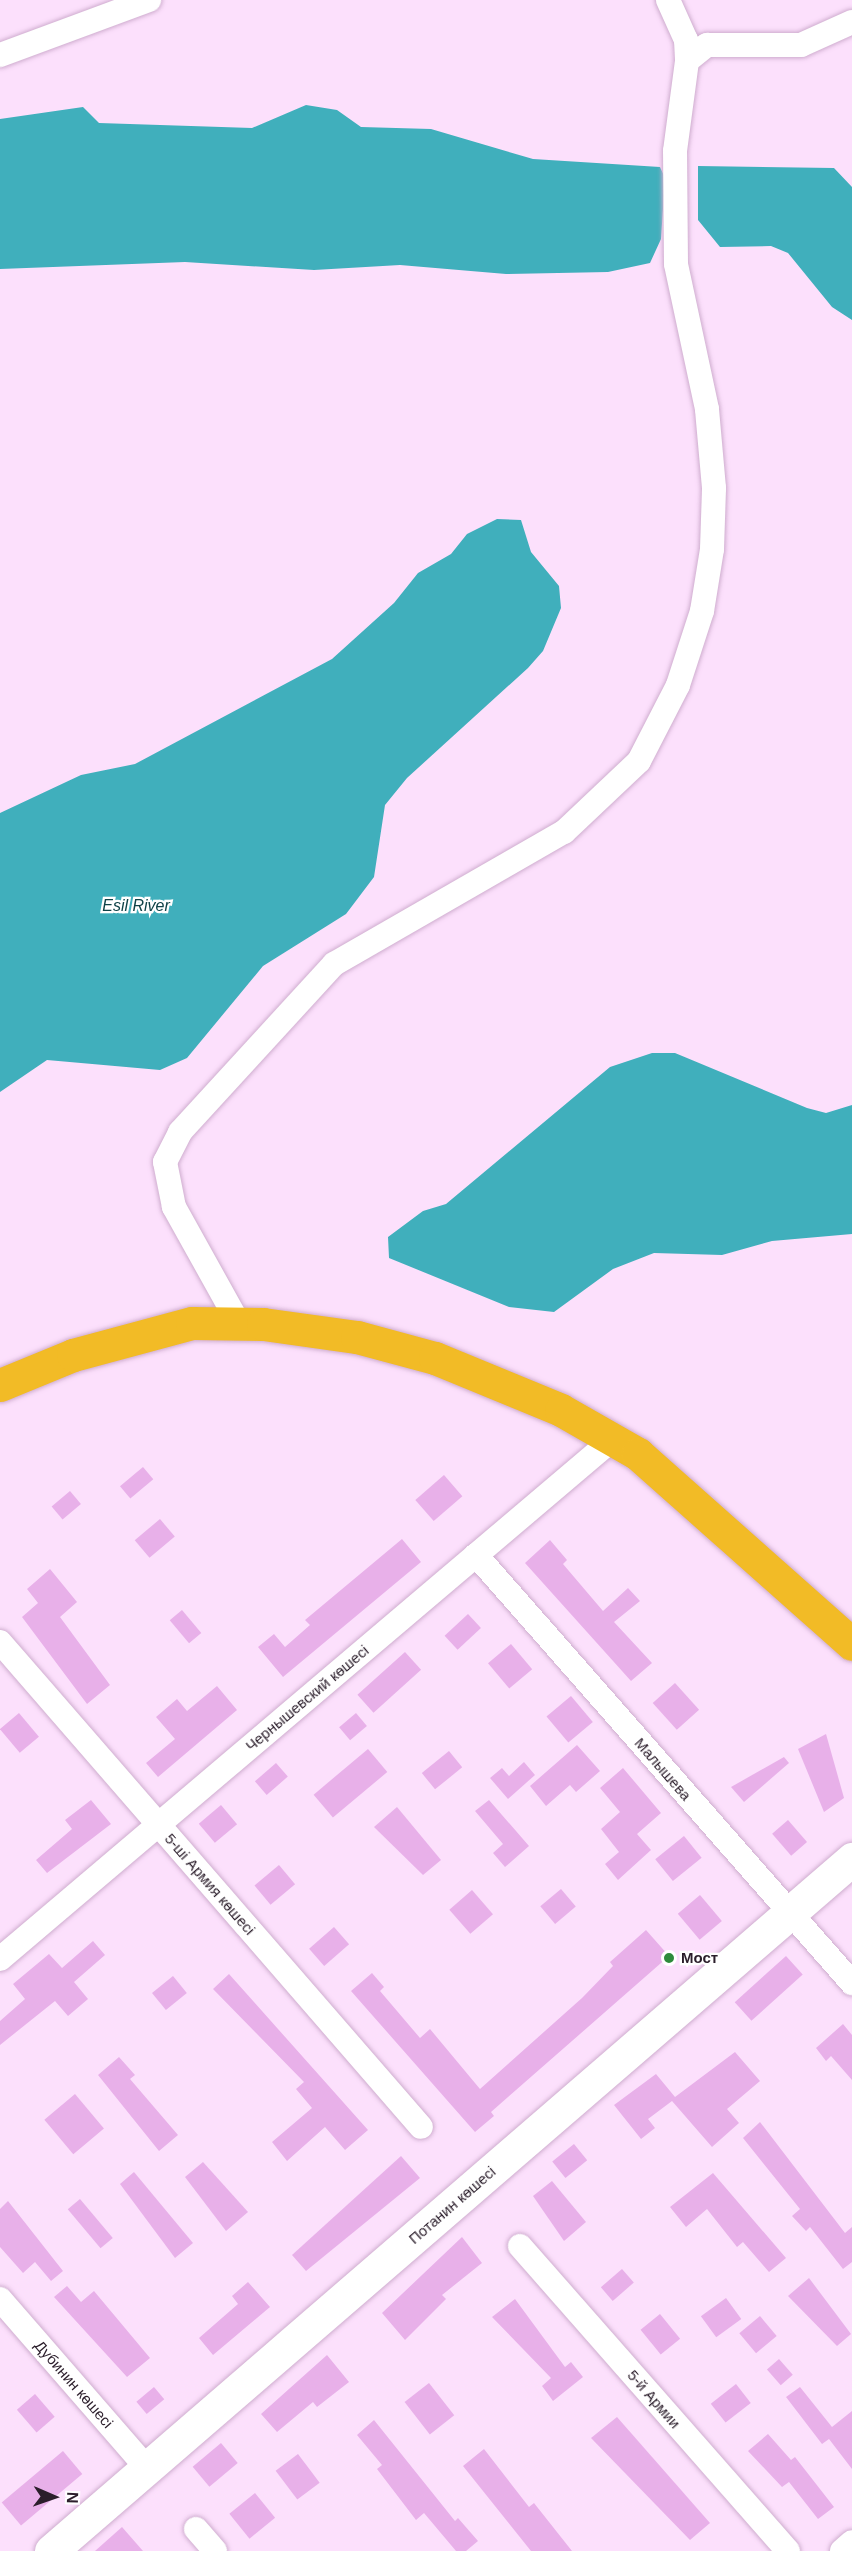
<!DOCTYPE html>
<html>
<head>
<meta charset="utf-8">
<style>
	body { margin:0 }
	#map { position:relative; width:852px; height:2551px; overflow:hidden; background:#fce0fc; font-family:Helvetica,sans-serif }
	div>[style] { position:absolute }
	[style*='--x'] { left:calc(var(--x)*1px); top:calc(var(--y)*1px); width:calc(var(--w)*1px); rotate:calc(var(--a)*1deg) }
	.water>* { inset:0; background:#40afbc }
	.building>* { inset:0; background:#e8b0e9; transform-origin:0 0 }
	.roads { filter:drop-shadow(0 0 2px #cfadcf) drop-shadow(0 0 2px #cfadcf) }
	.street>* { height:24px; margin:-12px; padding:0 12px; transform-origin:12px; border-radius:12px; background:#fff }
	.secondary>* { height:33px; margin:-16.5px; padding:0 16.5px; transform-origin:16.5px; border-radius:16.5px; background:#fff }
	.highway>* { height:33px; margin:-16.5px; padding:0 16.5px; transform-origin:16.5px; border-radius:16.5px; background:#f2bb26 }
	.dots>* { width:16px; height:16px; translate:-50% -50%; box-sizing:border-box; border:3px solid #fff; border-radius:50% }
	span { translate:-50% -50%; white-space:nowrap; text-align:center; line-height:1.15; -webkit-text-stroke:4.5px #fff; paint-order:stroke }
	.street-label { font-size:15px; color:#2b1e2b }
	.poi-label { font-size:15px; color:#2b1e2b; font-weight:700 }
	.left { translate:0 -50%; text-align:left }
	.water-label { font-size:16px; color:#0f4247; font-style:italic }
	.north { position:absolute; left:24px; top:2467px; width:60px; height:60px; -webkit-text-stroke:4px #fff; paint-order:stroke; rotate:92deg; font-size:16px; font-weight:700; line-height:24px; text-align:center; color:#2b1e2b }
	.north::after { content:''; display:block; margin:auto; width:21px; height:27px; background:#2b1e2b; clip-path:polygon(50% 0,100% 100%,50% 72%,0 100%) }
</style>
</head>
<body>
<div id="map">
	<div class="water">
		<i style="clip-path:polygon(306px 105px,337px 110px,361px 127px,431px 129px,533px 159px,660px 167px,665px 178px,661px 239px,650px 263px,608px 272px,506px 274px,400px 265px,314px 270px,185px 262px,0 269px,0 119px,83px 107px,99px 123px,252px 128px)"></i>
		<i style="clip-path:polygon(698px 166px,834px 168px,852px 187px,852px 320px,832px 307px,788px 253px,771px 246px,720px 247px,698px 220px)"></i>
		<i style="clip-path:polygon(497px 519px,521px 520px,531px 552px,559px 586px,561px 608px,543px 651px,528px 668px,407px 778px,385px 805px,374px 877px,346px 914px,263px 966px,187px 1058px,160px 1070px,47px 1060px,0 1092px,0 813px,81px 775px,135px 764px,332px 659px,394px 603px,418px 573px,451px 554px,467px 534px)"></i>
		<i style="clip-path:polygon(652px 1053px,675px 1053px,807px 1108px,826px 1113px,852px 1105px,852px 1234px,772px 1241px,722px 1255px,654px 1253px,613px 1269px,554px 1312px,509px 1307px,389px 1258px,388px 1237px,423px 1211px,446px 1204px,610px 1067px)"></i>
	</div>
	<div class="building">
		<i style="left:143px;top:1467px;width:16px;height:30px;rotate:50deg"></i>
		<i style="left:444px;top:1475px;width:28px;height:38px;rotate:49deg"></i>
		<i style="left:70px;top:1491px;width:17px;height:24px;rotate:50deg"></i>
		<i style="left:160px;top:1519px;width:23px;height:33px;rotate:50deg"></i>
		<i style="clip-path:polygon(402px 1539px,421px 1562px,283px 1677px,258px 1647px,274px 1634px,285px 1647px,310px 1625px,305px 1620px)"></i>
		<i style="clip-path:polygon(550px 1540px,567px 1560px,563px 1564px,603px 1611px,628px 1588px,640px 1601px,614px 1622px,652px 1663px,631px 1681px,525px 1563px)"></i>
		<i style="clip-path:polygon(50px 1569px,77px 1602px,60px 1617px,110px 1685px,87px 1704px,22px 1617px,38px 1603px,27px 1589px)"></i>
		<i style="left:182px;top:1610px;width:30px;height:16px;rotate:50deg"></i>
		<i style="left:468px;top:1614px;width:19px;height:32px;rotate:47deg"></i>
		<i style="left:511px;top:1644px;width:33px;height:30px;rotate:50deg"></i>
		<i style="left:405px;top:1652px;width:24px;height:64px;rotate:48deg"></i>
		<i style="left:675px;top:1683px;width:36px;height:30px;rotate:48deg"></i>
		<i style="clip-path:polygon(217px 1686px,237px 1710px,158px 1777px,146px 1763px,175px 1739px,156px 1717px,177px 1699px,187px 1711px)"></i>
		<i style="left:571px;top:1696px;width:34px;height:32px;rotate:50deg"></i>
		<i style="left:19px;top:1713px;width:31px;height:25px;rotate:50deg"></i>
		<i style="left:356px;top:1713px;width:17px;height:22px;rotate:50deg"></i>
		<i style="clip-path:polygon(826px 1734px,844px 1798px,824px 1812px,798px 1749px)"></i>
		<i style="clip-path:polygon(577px 1745px,600px 1771px,576px 1792px,570px 1785px,546px 1806px,530px 1786px)"></i>
		<i style="left:368px;top:1749px;width:30px;height:71px;rotate:50deg"></i>
		<i style="left:449px;top:1751px;width:21px;height:35px;rotate:51deg"></i>
		<i style="clip-path:polygon(784px 1757px,789px 1763px,744px 1802px,731px 1787px)"></i>
		<i style="clip-path:polygon(524px 1762px,535px 1775px,508px 1799px,490px 1778px,502px 1768px,509px 1776px)"></i>
		<i style="left:276px;top:1763px;width:18px;height:28px;rotate:49deg"></i>
		<i style="clip-path:polygon(623px 1768px,661px 1813px,637px 1834px,651px 1850px,618px 1880px,605px 1864px,619px 1852px,601px 1829px,620px 1812px,600px 1788px)"></i>
		<i style="clip-path:polygon(91px 1800px,111px 1824px,47px 1873px,36px 1860px,72px 1829px,65px 1820px)"></i>
		<i style="clip-path:polygon(489px 1800px,529px 1846px,505px 1867px,493px 1853px,503px 1844px,475px 1811px)"></i>
		<i style="left:221px;top:1805px;width:25px;height:29px;rotate:50deg"></i>
		<i style="clip-path:polygon(397px 1807px,441px 1860px,423px 1875px,374px 1827px)"></i>
		<i style="left:788px;top:1820px;width:29px;height:21px;rotate:49deg"></i>
		<i style="left:684px;top:1836px;width:28px;height:37px;rotate:51deg"></i>
		<i style="left:279px;top:1865px;width:25px;height:32px;rotate:50deg"></i>
		<i style="left:561px;top:1889px;width:23px;height:27px;rotate:50deg"></i>
		<i style="left:472px;top:1890px;width:32px;height:30px;rotate:49deg"></i>
		<i style="left:700px;top:1895px;width:34px;height:29px;rotate:50deg"></i>
		<i style="left:334px;top:1927px;width:23px;height:33px;rotate:49deg"></i>
		<i style="clip-path:polygon(646px 1930px,669px 1956px,491px 2112px,494px 2116px,475px 2132px,351px 1991px,372px 1973px,384px 1987px,380px 1991px,420px 2038px,430px 2029px,480px 2089px,582px 1998px,613px 1966px,610px 1962px)"></i>
		<i style="clip-path:polygon(93px 1941px,105px 1955px,74px 1982px,88px 1999px,68px 2016px,55px 2001px,0 2045px,0 2021px,25px 1999px,13px 1984px,49px 1954px,62px 1968px)"></i>
		<i style="left:786px;top:1956px;width:25px;height:69px;rotate:48deg"></i>
		<i style="clip-path:polygon(229px 1974px,368px 2130px,345px 2150px,325px 2127px,287px 2161px,272px 2142px,312px 2108px,296px 2089px,304px 2082px,213px 1989px)"></i>
		<i style="left:173px;top:1976px;width:22px;height:27px;rotate:51deg"></i>
		<i style="clip-path:polygon(843px 2024px,852px 2035px,852px 2080px,831px 2056px,826px 2061px,816px 2048px)"></i>
		<i style="clip-path:polygon(735px 2052px,760px 2081px,727px 2109px,739px 2123px,712px 2147px,672px 2101px,648px 2119px,655px 2128px,641px 2139px,614px 2105px,656px 2074px,675px 2097px)"></i>
		<i style="clip-path:polygon(119px 2057px,135px 2075px,130px 2079px,178px 2135px,159px 2151px,98px 2075px)"></i>
		<i style="left:75px;top:2094px;width:45px;height:40px;rotate:50deg"></i>
		<i style="clip-path:polygon(760px 2122px,845px 2233px,852px 2227px,852px 2262px,843px 2269px,810px 2227px,806px 2231px,792px 2216px,800px 2209px,743px 2138px)"></i>
		<i style="left:574px;top:2144px;width:21px;height:28px;rotate:51deg"></i>
		<i style="clip-path:polygon(401px 2156px,420px 2178px,306px 2271px,292px 2255px)"></i>
		<i style="clip-path:polygon(203px 2162px,248px 2212px,226px 2231px,185px 2177px)"></i>
		<i style="clip-path:polygon(134px 2172px,193px 2243px,175px 2258px,120px 2184px)"></i>
		<i style="clip-path:polygon(713px 2173px,786px 2258px,769px 2272px,743px 2242px,737px 2247px,707px 2209px,686px 2227px,670px 2207px)"></i>
		<i style="clip-path:polygon(552px 2181px,586px 2222px,564px 2241px,533px 2196px)"></i>
		<i style="left:80px;top:2199px;width:51px;height:16px;rotate:50deg"></i>
		<i style="clip-path:polygon(8px 2201px,63px 2271px,51px 2281px,35px 2262px,23px 2273px,0 2247px,0 2209px)"></i>
		<i style="clip-path:polygon(462px 2237px,482px 2263px,442px 2295px,446px 2299px,405px 2340px,382px 2313px)"></i>
		<i style="left:622px;top:2269px;width:18px;height:28px;rotate:49deg"></i>
		<i style="clip-path:polygon(809px 2278px,851px 2334px,837px 2346px,788px 2296px)"></i>
		<i style="clip-path:polygon(248px 2282px,270px 2307px,213px 2355px,199px 2338px,238px 2304px,232px 2296px)"></i>
		<i style="clip-path:polygon(67px 2286px,81px 2302px,94px 2291px,150px 2358px,127px 2377px,54px 2297px)"></i>
		<i style="left:726px;top:2298px;width:26px;height:31px;rotate:54deg"></i>
		<i style="clip-path:polygon(515px 2299px,565px 2367px,571px 2362px,583px 2377px,553px 2401px,542px 2386px,551px 2378px,492px 2317px)"></i>
		<i style="left:660px;top:2314px;width:32px;height:25px;rotate:51deg"></i>
		<i style="left:760px;top:2316px;width:26px;height:27px;rotate:50deg"></i>
		<i style="clip-path:polygon(327px 2355px,349px 2382px,317px 2407px,313px 2402px,277px 2432px,261px 2414px)"></i>
		<i style="left:779px;top:2359px;width:21px;height:16px;rotate:49deg"></i>
		<i style="left:429px;top:2383px;width:41px;height:31px;rotate:52deg"></i>
		<i style="left:736px;top:2384px;width:24px;height:32px;rotate:52deg"></i>
		<i style="left:154px;top:2387px;width:16px;height:23px;rotate:50deg"></i>
		<i style="clip-path:polygon(800px 2387px,832px 2427px,852px 2411px,852px 2469px,829px 2439px,822px 2444px,786px 2397px)"></i>
		<i style="left:35px;top:2394px;width:30px;height:24px;rotate:49deg"></i>
		<i style="clip-path:polygon(617px 2417px,710px 2523px,690px 2540px,591px 2438px)"></i>
		<i style="clip-path:polygon(374px 2420px,455px 2521px,458px 2518px,478px 2541px,466px 2551px,456px 2551px,424px 2513px,416px 2520px,377px 2469px,382px 2465px,357px 2435px)"></i>
		<i style="clip-path:polygon(768px 2434px,791px 2460px,795px 2457px,834px 2507px,818px 2519px,789px 2482px,782px 2487px,748px 2451px)"></i>
		<i style="left:221px;top:2443px;width:26px;height:37px;rotate:50deg"></i>
		<i style="clip-path:polygon(484px 2449px,529px 2507px,534px 2503px,572px 2551px,531px 2551px,463px 2466px)"></i>
		<i style="left:63px;top:2451px;width:30px;height:80px;rotate:50deg"></i>
		<i style="left:298px;top:2454px;width:36px;height:28px;rotate:53deg"></i>
		<i style="left:255px;top:2493px;width:32px;height:33px;rotate:51deg"></i>
		<i style="clip-path:polygon(122px 2527px,143px 2551px,95px 2551px)"></i>
	</div>
	<div class="roads">
		<div class="street">
			<i style="--x:668;--y:0;--w:44;--a:65.8"></i>
			<i style="--x:686;--y:40;--w:21;--a:87"></i>
			<i style="--x:0;--y:55;--w:159;--a:-20.3"></i>
			<i style="--x:238;--y:1322;--w:132;--a:-119.1"></i>
			<i style="--x:174;--y:1207;--w:46;--a:-101.3"></i>
			<i style="--x:165;--y:1162;--w:34;--a:-63"></i>
			<i style="--x:180;--y:1132;--w:228;--a:-47.5"></i>
			<i style="--x:334;--y:964;--w:265;--a:-29.9"></i>
			<i style="--x:564;--y:832;--w:103;--a:-43.4"></i>
			<i style="--x:639;--y:761;--w:85;--a:-62.8"></i>
			<i style="--x:678;--y:685;--w:78;--a:-72"></i>
			<i style="--x:702;--y:611;--w:63;--a:-80.8"></i>
			<i style="--x:712;--y:549;--w:61;--a:-88.1"></i>
			<i style="--x:714;--y:488;--w:79;--a:-95.1"></i>
			<i style="--x:707;--y:409;--w:148;--a:-102.1"></i>
			<i style="--x:676;--y:264;--w:113;--a:-90.5"></i>
			<i style="--x:675;--y:151;--w:91;--a:-82.4"></i>
			<i style="--x:687;--y:61;--w:26;--a:-39"></i>
			<i style="--x:707;--y:45;--w:94;--a:0"></i>
			<i style="--x:801;--y:45;--w:56;--a:-24.3"></i>
			<i style="--x:476;--y:1555;--w:570;--a:48.7"></i>
			<i style="--x:0;--y:1642;--w:642;--a:49.04"></i>
			<i style="--x:0;--y:1959;--w:804;--a:-40.31"></i>
			<i style="--x:520;--y:2246;--w:406;--a:48.7"></i>
			<i style="--x:0;--y:2299;--w:225;--a:49"></i>
			<i style="--x:196;--y:2529;--w:29;--a:49"></i>
			<i style="--x:842;--y:2551;--w:13;--a:-42"></i>
		</div>
		<div class="secondary">
			<i style="--x:51;--y:2551;--w:1059;--a:-40.82"></i>
		</div>
		<div class="highway">
			<i style="--x:0;--y:1385;--w:79;--a:-22.3"></i>
			<i style="--x:73;--y:1355;--w:123;--a:-15.1"></i>
			<i style="--x:192;--y:1323;--w:71;--a:0.8"></i>
			<i style="--x:263;--y:1324;--w:95;--a:7.9"></i>
			<i style="--x:357;--y:1337;--w:81;--a:15.1"></i>
			<i style="--x:435;--y:1358;--w:136;--a:22.4"></i>
			<i style="--x:561;--y:1410;--w:89;--a:29.7"></i>
			<i style="--x:638;--y:1454;--w:286;--a:41.6"></i>
		</div>
	</div>
	<div class="dots">
		<i style="left:669px;top:1958px;background:#2e8a3c"></i>
	</div>
	<div class="street-label">
		<span style="left:307px;top:1698px;rotate:-40deg">Чернышевский көшесі</span>
		<span style="left:663px;top:1769px;rotate:49deg">Малышева</span>
		<span style="left:210px;top:1884px;rotate:49deg">5-ші Армия көшесі</span>
		<span style="left:452px;top:2205px;rotate:-41deg">Потанин көшесі</span>
		<span style="left:74px;top:2384px;rotate:49deg">Дубинин көшесі</span>
		<span style="left:654px;top:2399px;rotate:49deg">5-й Армии</span>
	</div>
	<div class="poi-label">
		<span class="left" style="left:681px;top:1958px">Мост</span>
	</div>
	<div class="water-label">
		<span style="left:136px;top:906px">Esil River</span>
	</div>
	<div class="north">N</div>
</div>
</body>
</html>
